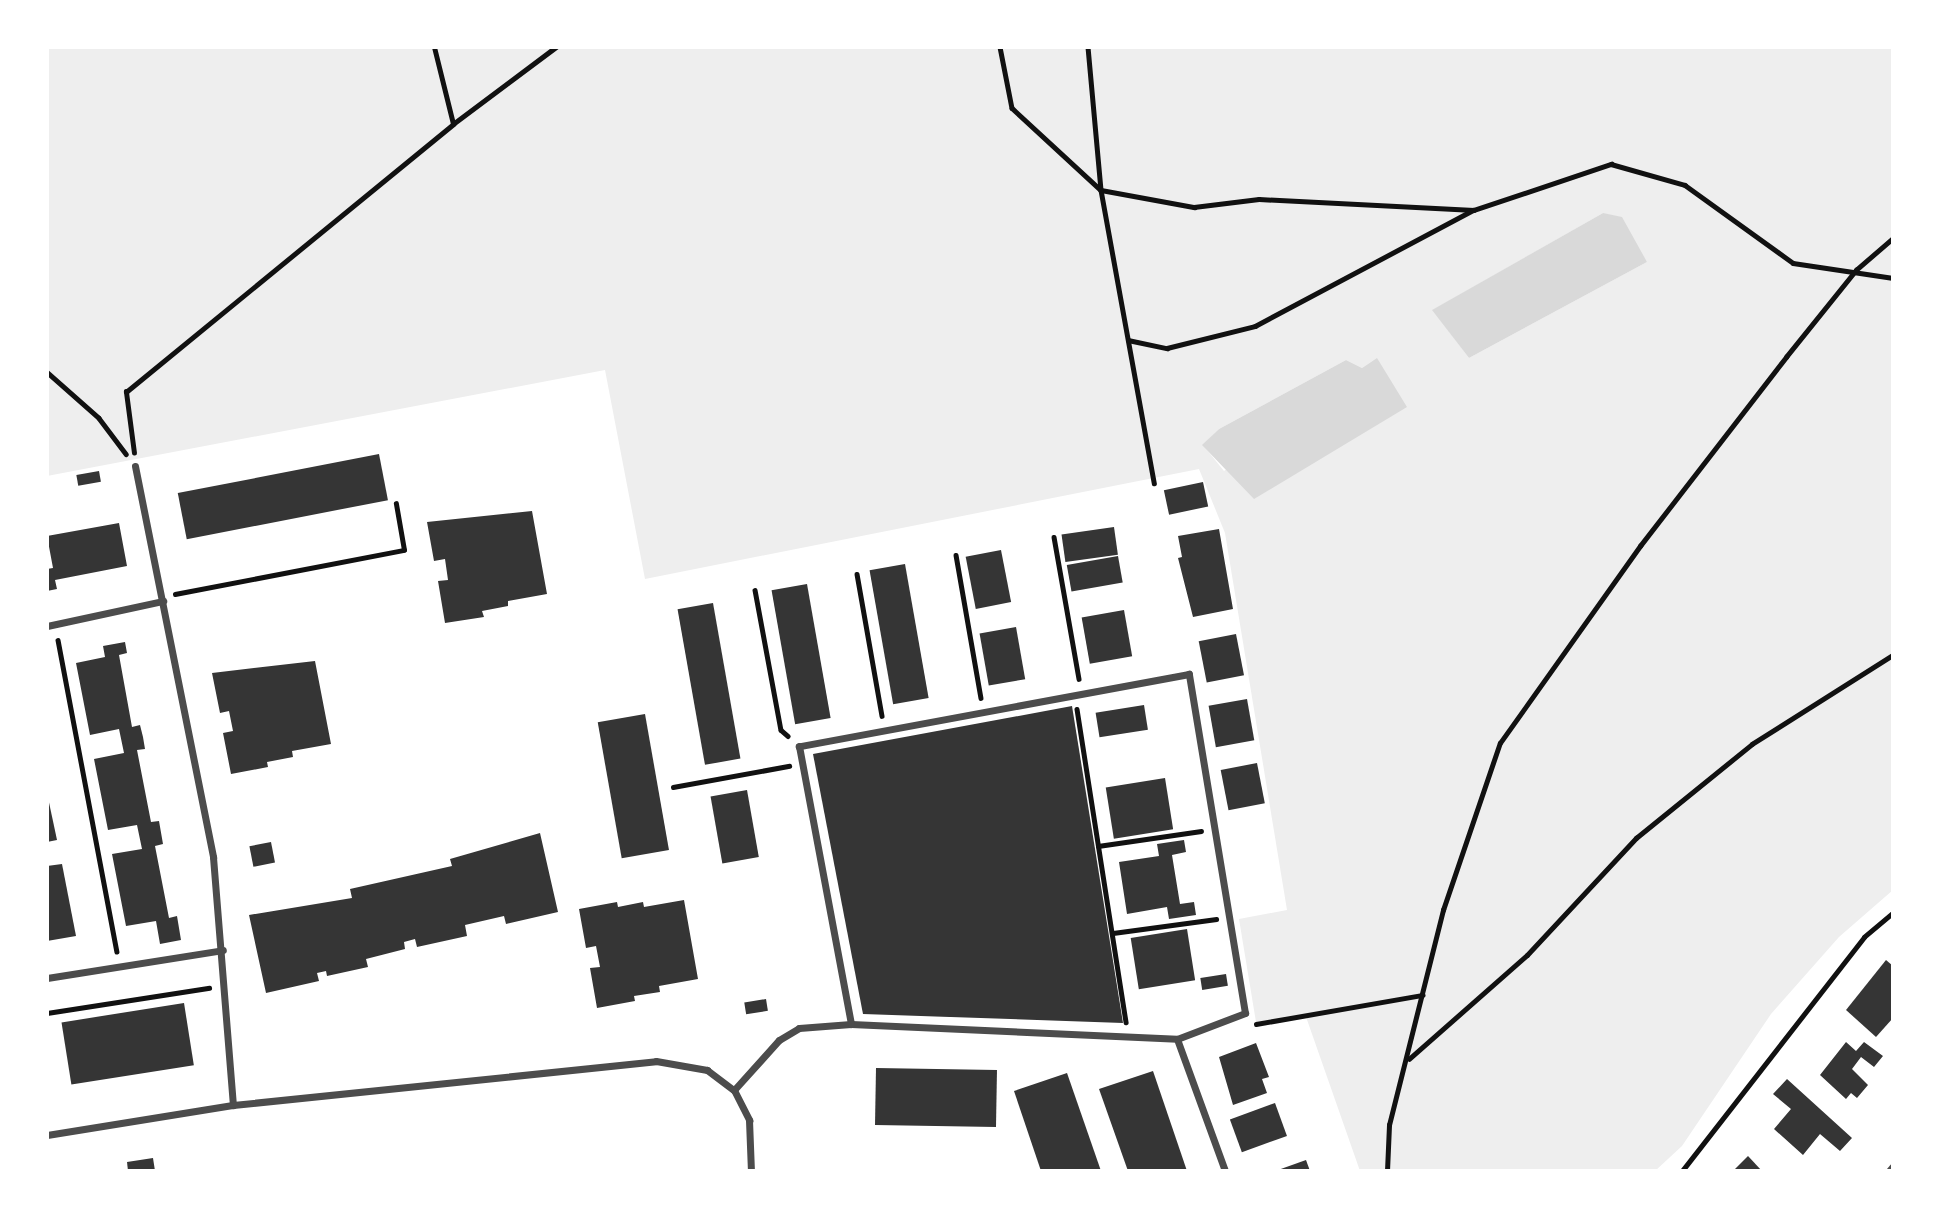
<!DOCTYPE html>
<html>
<head>
<meta charset="utf-8">
<style>
	body { margin:0 }
	#map { position:relative; width:1940px; height:1218px; overflow:hidden; background:#fff; font-family:"Fira Sans",sans-serif }
	div>[style] { position:absolute }
	[style*='--x'] { left:calc(var(--x)*1px); top:calc(var(--y)*1px); width:calc(var(--w)*1px); rotate:calc(var(--a)*1deg) }
	.green>* { inset:0; background:#eee }
	.water>* { inset:0; background:#d9d9d9 }
	.building>* { inset:0; background:#353535; transform-origin:0 0 }
	.path>* { height:4.5px; margin:-2.25px; padding:0 2.25px; transform-origin:2.25px; border-radius:2.25px; background:#111 }
	.minor>* { height:7px; margin:-3.5px; padding:0 3.5px; transform-origin:3.5px; border-radius:3.5px; background:#4c4c4c }
	span { translate:-50% -50%; white-space:nowrap; text-align:center; line-height:1.15; -webkit-text-stroke:7px #fff; paint-order:stroke }
	.frame { position:absolute; inset:0; border:49px solid #fff; pointer-events:none }
</style>
</head>
<body>
<div id="map">
	<div class="green">
		<i style="clip-path:polygon(evenodd,47px 47px,1893px 47px,1893px 890px,1839px 937px,1771px 1014px,1682px 1146px,1655px 1171px,1360px 1171px,1305px 1014px,1256px 1022px,1239px 919px,1287px 910px,1225px 533px,1199px 469px,645px 579px,605px 370px,47px 476px,47px 47px,1603px 213px,1647px 262px,1469px 358px,1433px 310px,1603px 213px,47px 47px,1377px 358px,1224px 471px,1203px 445px,1219px 429px,1346px 360px,1362px 368px,1377px 358px)"></i>
	</div>
	<div class="water">
		<i style="clip-path:polygon(1603px 213px,1622px 217px,1647px 262px,1469px 358px,1432px 310px)"></i>
		<i style="clip-path:polygon(1377px 358px,1407px 407px,1254px 499px,1202px 445px,1219px 429px,1346px 360px,1362px 368px)"></i>
	</div>
	<div class="building">
		<i style="left:379px;top:454px;width:47px;height:205px;rotate:79deg"></i>
		<i style="left:99px;top:471px;width:11px;height:23px;rotate:80deg"></i>
		<i style="left:1203px;top:482px;width:25px;height:40px;rotate:78deg"></i>
		<i style="clip-path:polygon(532px 511px,547px 594px,508px 601px,508px 606px,482px 611px,484px 617px,445px 623px,438px 581px,448px 580px,445px 559px,434px 561px,427px 522px)"></i>
		<i style="clip-path:polygon(119px 523px,127px 566px,55px 580px,57px 589px,47px 591px,47px 569px,53px 568px,47px 536px)"></i>
		<i style="left:1114px;top:527px;width:28px;height:53px;rotate:82deg"></i>
		<i style="clip-path:polygon(1219px 529px,1233px 609px,1193px 617px,1178px 558px,1182px 557px,1178px 536px)"></i>
		<i style="left:1001px;top:550px;width:53px;height:36px;rotate:79deg"></i>
		<i style="left:1118px;top:556px;width:27px;height:52px;rotate:80deg"></i>
		<i style="left:905px;top:564px;width:136px;height:36px;rotate:80deg"></i>
		<i style="left:807px;top:584px;width:136px;height:36px;rotate:80deg"></i>
		<i style="left:713px;top:603px;width:158px;height:36px;rotate:80deg"></i>
		<i style="left:1124px;top:610px;width:47px;height:43px;rotate:80deg"></i>
		<i style="left:1016px;top:627px;width:53px;height:37px;rotate:80deg"></i>
		<i style="left:1236px;top:634px;width:42px;height:38px;rotate:79deg"></i>
		<i style="clip-path:polygon(125px 642px,127px 653px,119px 655px,132px 727px,140px 725px,143px 737px,145px 749px,137px 750px,151px 822px,159px 821px,163px 844px,155px 846px,169px 918px,177px 916px,181px 940px,160px 944px,156px 921px,126px 926px,112px 854px,142px 849px,137px 825px,108px 830px,94px 759px,124px 753px,119px 729px,90px 735px,76px 663px,105px 657px,103px 646px)"></i>
		<i style="clip-path:polygon(315px 661px,331px 744px,292px 751px,293px 757px,267px 762px,268px 767px,231px 774px,223px 733px,233px 731px,229px 711px,220px 713px,212px 673px)"></i>
		<i style="left:1247px;top:699px;width:42px;height:39px;rotate:80deg"></i>
		<i style="left:1144px;top:705px;width:25px;height:49px;rotate:81deg"></i>
		<i style="clip-path:polygon(1072px 706px,1123px 1023px,863px 1014px,813px 754px)"></i>
		<i style="left:645px;top:714px;width:138px;height:48px;rotate:80deg"></i>
		<i style="left:1257px;top:763px;width:41px;height:37px;rotate:79deg"></i>
		<i style="left:1165px;top:778px;width:52px;height:60px;rotate:81deg"></i>
		<i style="left:747px;top:790px;width:68px;height:37px;rotate:80deg"></i>
		<i style="clip-path:polygon(47px 793px,57px 840px,47px 842px)"></i>
		<i style="clip-path:polygon(540px 833px,558px 912px,506px 924px,504px 916px,465px 925px,467px 936px,417px 947px,415px 939px,404px 942px,405px 949px,366px 959px,368px 967px,327px 976px,326px 971px,317px 973px,319px 981px,266px 993px,249px 915px,352px 898px,350px 889px,452px 866px,450px 859px)"></i>
		<i style="clip-path:polygon(1184px 840px,1186px 852px,1172px 855px,1180px 904px,1194px 902px,1196px 915px,1169px 919px,1167px 907px,1127px 914px,1119px 862px,1159px 856px,1157px 844px)"></i>
		<i style="left:271px;top:842px;width:21px;height:22px;rotate:79deg"></i>
		<i style="clip-path:polygon(62px 864px,76px 936px,47px 941px,47px 866px)"></i>
		<i style="clip-path:polygon(684px 900px,698px 979px,659px 986px,660px 992px,634px 996px,635px 1001px,597px 1008px,590px 968px,600px 967px,596px 946px,586px 948px,579px 909px,617px 902px,618px 907px,643px 902px,644px 907px)"></i>
		<i style="left:1187px;top:929px;width:52px;height:57px;rotate:81deg"></i>
		<i style="clip-path:polygon(1886px 960px,1893px 966px,1893px 1018px,1876px 1037px,1846px 1010px)"></i>
		<i style="left:1226px;top:974px;width:12px;height:26px;rotate:81deg"></i>
		<i style="left:766px;top:999px;width:12px;height:22px;rotate:81deg"></i>
		<i style="left:184px;top:1003px;width:63px;height:124px;rotate:81deg"></i>
		<i style="clip-path:polygon(1846px 1042px,1856px 1051px,1864px 1042px,1883px 1056px,1874px 1067px,1861px 1057px,1852px 1069px,1868px 1085px,1857px 1098px,1851px 1093px,1846px 1099px,1820px 1075px)"></i>
		<i style="clip-path:polygon(1256px 1043px,1269px 1077px,1262px 1079px,1267px 1093px,1233px 1105px,1219px 1057px)"></i>
		<i style="left:876px;top:1068px;width:121px;height:57px;rotate:1deg"></i>
		<i style="clip-path:polygon(1153px 1071px,1187px 1171px,1128px 1171px,1099px 1089px)"></i>
		<i style="clip-path:polygon(1067px 1073px,1101px 1171px,1041px 1171px,1014px 1091px)"></i>
		<i style="clip-path:polygon(1787px 1079px,1852px 1138px,1840px 1151px,1820px 1134px,1803px 1155px,1774px 1129px,1791px 1109px,1773px 1094px)"></i>
		<i style="left:1275px;top:1103px;width:35px;height:48px;rotate:70deg"></i>
		<i style="clip-path:polygon(1748px 1156px,1762px 1171px,1733px 1171px)"></i>
		<i style="clip-path:polygon(153px 1158px,155px 1171px,128px 1171px,127px 1162px)"></i>
		<i style="clip-path:polygon(1306px 1160px,1310px 1171px,1278px 1171px,1278px 1170px)"></i>
	</div>
	<div class="path">
		<i style="--x:1000;--y:47;--w:62;--a:78.9"></i>
		<i style="--x:1012;--y:108;--w:121;--a:42.7"></i>
		<i style="--x:1101;--y:190;--w:95;--a:10.4"></i>
		<i style="--x:1194;--y:207;--w:65;--a:-7"></i>
		<i style="--x:1259;--y:199;--w:215;--a:2.9"></i>
		<i style="--x:1474;--y:210;--w:145;--a:-18.6"></i>
		<i style="--x:1611;--y:164;--w:77;--a:15.8"></i>
		<i style="--x:1685;--y:185;--w:133;--a:35.8"></i>
		<i style="--x:1793;--y:263;--w:101;--a:8.5"></i>
		<i style="--x:1088;--y:47;--w:144;--a:84.8"></i>
		<i style="--x:1101;--y:190;--w:298;--a:79.7"></i>
		<i style="--x:453;--y:124;--w:129;--a:-36.8"></i>
		<i style="--x:1128;--y:340;--w:40;--a:12"></i>
		<i style="--x:1167;--y:348;--w:91;--a:-14"></i>
		<i style="--x:1255;--y:326;--w:247;--a:-28"></i>
		<i style="--x:47;--y:372;--w:69;--a:41.5"></i>
		<i style="--x:99;--y:418;--w:45;--a:53.1"></i>
		<i style="--x:134;--y:453;--w:62;--a:-97.5"></i>
		<i style="--x:126;--y:392;--w:423;--a:-39.3"></i>
		<i style="--x:453;--y:124;--w:79;--a:-103.9"></i>
		<i style="--x:1054;--y:537;--w:144;--a:80"></i>
		<i style="--x:956;--y:555;--w:145;--a:80.1"></i>
		<i style="--x:857;--y:574;--w:144;--a:80"></i>
		<i style="--x:755;--y:590;--w:142;--a:79.5"></i>
		<i style="--x:781;--y:730;--w:9;--a:41"></i>
		<i style="--x:175;--y:594;--w:233;--a:-10.9"></i>
		<i style="--x:404;--y:550;--w:47;--a:-99.9"></i>
		<i style="--x:58;--y:640;--w:317;--a:79.3"></i>
		<i style="--x:1077;--y:709;--w:317;--a:81.1"></i>
		<i style="--x:673;--y:787;--w:118;--a:-10.3"></i>
		<i style="--x:1098;--y:846;--w:104;--a:-8.3"></i>
		<i style="--x:1113;--y:933;--w:104;--a:-7.7"></i>
		<i style="--x:47;--y:1013;--w:164;--a:-8.8"></i>
		<i style="--x:1256;--y:1024;--w:169;--a:-9.9"></i>
		<i style="--x:1409;--y:1059;--w:157;--a:-41.4"></i>
		<i style="--x:1527;--y:955;--w:160;--a:-47"></i>
		<i style="--x:1636;--y:838;--w:149;--a:-39"></i>
		<i style="--x:1752;--y:744;--w:167;--a:-32.3"></i>
		<i style="--x:1387;--y:1171;--w:46;--a:-87.5"></i>
		<i style="--x:1389;--y:1125;--w:222;--a:-75.9"></i>
		<i style="--x:1443;--y:910;--w:176;--a:-71.2"></i>
		<i style="--x:1500;--y:743;--w:242;--a:-54.6"></i>
		<i style="--x:1640;--y:546;--w:239;--a:-52.3"></i>
		<i style="--x:1786;--y:357;--w:112;--a:-51.2"></i>
		<i style="--x:1856;--y:270;--w:49;--a:-40.9"></i>
		<i style="--x:1682;--y:1171;--w:296;--a:-52.1"></i>
		<i style="--x:1864;--y:937;--w:38;--a:-40"></i>
	</div>
	<div class="minor">
		<i style="--x:135;--y:466;--w:399;--a:78.7"></i>
		<i style="--x:213;--y:857;--w:249;--a:85.4"></i>
		<i style="--x:47;--y:626;--w:119;--a:-12.2"></i>
		<i style="--x:47;--y:978;--w:178;--a:-9"></i>
		<i style="--x:1177;--y:1039;--w:140;--a:70"></i>
		<i style="--x:734;--y:1090;--w:67;--a:-48"></i>
		<i style="--x:779;--y:1040;--w:23;--a:-31"></i>
		<i style="--x:799;--y:1028;--w:52;--a:-4.4"></i>
		<i style="--x:851;--y:1024;--w:326;--a:2.6"></i>
		<i style="--x:1177;--y:1039;--w:73;--a:-20.9"></i>
		<i style="--x:1245;--y:1013;--w:344;--a:-99.4"></i>
		<i style="--x:1189;--y:674;--w:397;--a:169.5"></i>
		<i style="--x:799;--y:746;--w:283;--a:79.4"></i>
		<i style="--x:47;--y:1135;--w:188;--a:-9.2"></i>
		<i style="--x:233;--y:1105;--w:425;--a:-5.9"></i>
		<i style="--x:656;--y:1061;--w:52;--a:10"></i>
		<i style="--x:707;--y:1070;--w:34;--a:37"></i>
		<i style="--x:734;--y:1090;--w:34;--a:63"></i>
		<i style="--x:749;--y:1120;--w:51;--a:87.8"></i>
		<i style="--x:1889;--y:1171;--w:6;--a:-51"></i>
	</div>
	<div class="frame"></div>
</div>
</body>
</html>
